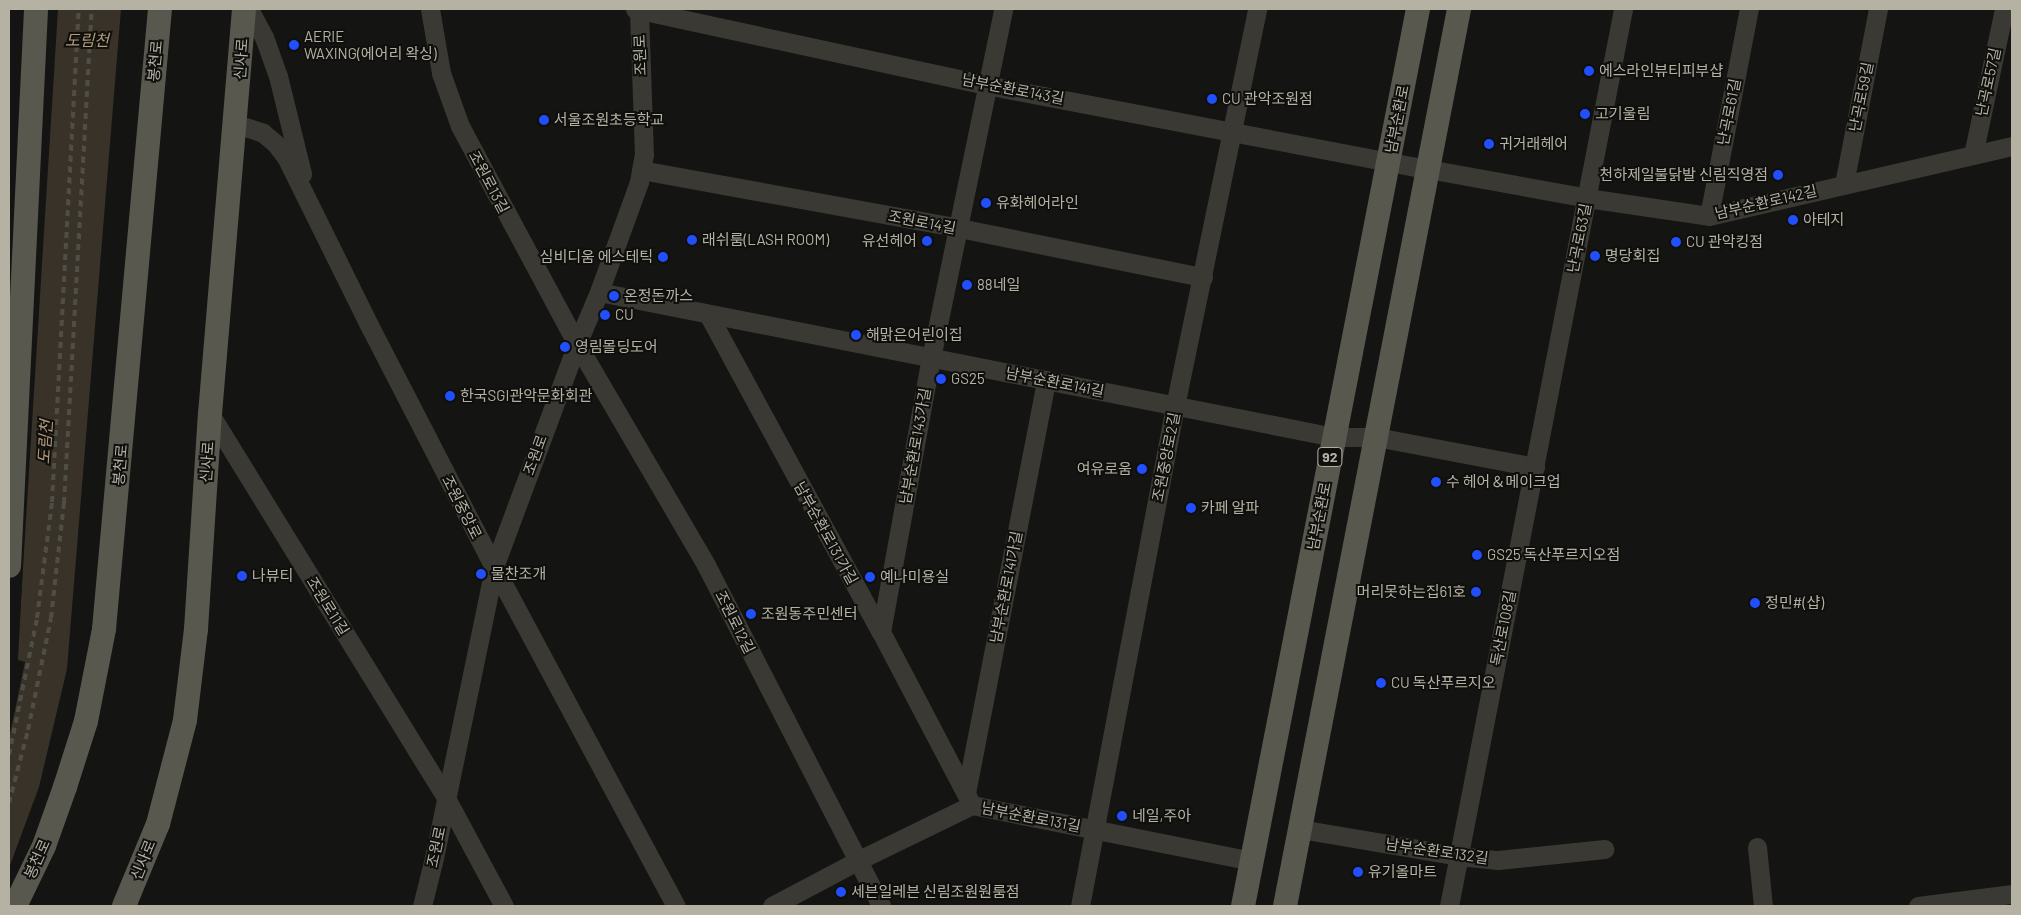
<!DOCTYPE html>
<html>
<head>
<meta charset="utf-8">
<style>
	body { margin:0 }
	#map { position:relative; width:2021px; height:915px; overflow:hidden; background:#141412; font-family:Barlow,"Noto Sans KR",sans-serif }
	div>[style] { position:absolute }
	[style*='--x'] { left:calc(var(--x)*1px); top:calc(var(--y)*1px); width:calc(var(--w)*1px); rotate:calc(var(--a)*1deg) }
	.water>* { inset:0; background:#393228 }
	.pier>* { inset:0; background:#141412 }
	.minor>* { height:19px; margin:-9.5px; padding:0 9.5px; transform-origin:9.5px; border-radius:9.5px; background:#3a3933 }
	.major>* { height:24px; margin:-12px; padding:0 12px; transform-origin:12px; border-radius:12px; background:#59584f }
	.rail>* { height:4px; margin-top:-2px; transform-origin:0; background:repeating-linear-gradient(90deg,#4f4e46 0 6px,transparent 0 11px) }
	.dots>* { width:14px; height:14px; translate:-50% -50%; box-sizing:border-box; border:2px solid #0f0f0e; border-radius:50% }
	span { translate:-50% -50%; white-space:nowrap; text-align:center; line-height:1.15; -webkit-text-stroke:4px #0f0f0e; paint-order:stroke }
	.shield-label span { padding:1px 4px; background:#0f0f0e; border:1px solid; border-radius:4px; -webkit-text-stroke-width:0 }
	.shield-label { font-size:14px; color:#b6b2a3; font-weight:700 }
	.poi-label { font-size:15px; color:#b6b2a3 }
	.left { translate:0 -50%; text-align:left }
	.right { translate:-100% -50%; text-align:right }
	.street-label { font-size:15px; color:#b6b2a3 }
	.water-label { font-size:16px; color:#b49b77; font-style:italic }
	.frame { position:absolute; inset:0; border:10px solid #b6b2a3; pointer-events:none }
</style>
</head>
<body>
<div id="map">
	<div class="water">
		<i style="clip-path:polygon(58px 9px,121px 9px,67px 669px,39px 787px,9px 868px,9px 714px,17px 663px)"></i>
	</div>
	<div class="pier">
		<i style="clip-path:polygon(32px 390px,18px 660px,25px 662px,9px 739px,9px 697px,14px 663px)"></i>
	</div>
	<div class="minor">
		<i style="--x:249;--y:9;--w:32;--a:62"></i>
		<i style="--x:264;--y:37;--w:41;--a:70.3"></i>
		<i style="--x:278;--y:76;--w:101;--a:76.2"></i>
		<i style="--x:430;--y:9;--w:65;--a:80.2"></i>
		<i style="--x:441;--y:73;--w:56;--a:70.3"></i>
		<i style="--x:460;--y:126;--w:247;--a:61.8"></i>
		<i style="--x:577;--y:344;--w:256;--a:59.7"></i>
		<i style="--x:706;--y:565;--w:383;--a:62.8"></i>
		<i style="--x:635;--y:9;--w:359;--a:12.2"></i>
		<i style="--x:986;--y:85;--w:450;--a:10.8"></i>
		<i style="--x:1428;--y:169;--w:162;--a:10.3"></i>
		<i style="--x:1587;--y:198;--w:123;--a:8.4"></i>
		<i style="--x:1709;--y:216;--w:311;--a:-13"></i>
		<i style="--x:236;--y:124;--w:28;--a:18"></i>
		<i style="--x:263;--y:133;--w:16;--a:40"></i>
		<i style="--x:275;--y:143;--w:18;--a:52"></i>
		<i style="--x:286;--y:157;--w:185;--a:63.7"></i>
		<i style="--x:368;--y:323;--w:275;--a:62.7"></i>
		<i style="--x:494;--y:567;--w:385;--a:61.8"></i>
		<i style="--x:1973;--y:155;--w:149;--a:-78"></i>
		<i style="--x:641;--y:170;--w:323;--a:10.3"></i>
		<i style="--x:959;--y:228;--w:249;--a:11.4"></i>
		<i style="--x:1844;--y:184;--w:178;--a:-79"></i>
		<i style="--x:1709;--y:216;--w:211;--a:-79.1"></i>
		<i style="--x:599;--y:292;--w:749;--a:11.16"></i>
		<i style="--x:1334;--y:437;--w:42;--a:0"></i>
		<i style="--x:1376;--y:437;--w:162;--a:10.7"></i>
		<i style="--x:708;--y:314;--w:362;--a:61.5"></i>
		<i style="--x:881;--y:632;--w:195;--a:62.3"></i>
		<i style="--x:210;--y:414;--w:451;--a:58.4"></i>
		<i style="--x:446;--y:798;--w:123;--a:61.8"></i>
		<i style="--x:881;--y:632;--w:279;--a:-79.7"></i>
		<i style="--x:931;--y:358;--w:356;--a:-78.3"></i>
		<i style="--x:966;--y:793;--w:421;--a:-79"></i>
		<i style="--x:1300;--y:829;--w:161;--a:9.6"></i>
		<i style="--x:1459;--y:856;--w:39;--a:6"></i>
		<i style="--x:1498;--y:860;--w:107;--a:-5.9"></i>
		<i style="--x:1757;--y:847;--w:59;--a:84.2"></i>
		<i style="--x:422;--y:906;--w:49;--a:-76"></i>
		<i style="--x:434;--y:858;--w:297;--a:-78.3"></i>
		<i style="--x:494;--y:567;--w:238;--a:-69.6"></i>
		<i style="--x:577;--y:344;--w:56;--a:-67.1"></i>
		<i style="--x:599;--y:292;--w:117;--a:-70"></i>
		<i style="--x:639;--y:182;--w:27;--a:-80"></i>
		<i style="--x:644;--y:155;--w:146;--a:-92"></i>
		<i style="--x:772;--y:906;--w:96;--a:-27.9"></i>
		<i style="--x:857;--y:861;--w:128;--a:-26"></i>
		<i style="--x:972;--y:805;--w:286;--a:11.3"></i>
		<i style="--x:1080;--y:906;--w:509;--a:-79.24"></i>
		<i style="--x:1175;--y:406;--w:405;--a:-78.3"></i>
		<i style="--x:1449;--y:906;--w:914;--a:-79.02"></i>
		<i style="--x:1918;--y:906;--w:95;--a:-7.3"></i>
	</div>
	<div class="major">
		<i style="--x:9;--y:566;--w:558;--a:-87.22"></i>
		<i style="--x:15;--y:906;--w:67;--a:-64.2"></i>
		<i style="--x:44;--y:846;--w:63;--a:-70.4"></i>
		<i style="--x:65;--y:787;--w:69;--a:-72.3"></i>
		<i style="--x:86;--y:721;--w:94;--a:-78.9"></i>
		<i style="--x:104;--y:629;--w:623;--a:-84.84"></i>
		<i style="--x:124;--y:906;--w:89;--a:-67.5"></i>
		<i style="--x:158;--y:824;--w:107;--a:-75.4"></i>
		<i style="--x:185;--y:720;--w:92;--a:-83.1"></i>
		<i style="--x:196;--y:629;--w:215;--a:-86.3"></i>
		<i style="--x:210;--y:414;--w:406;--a:-85.2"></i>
		<i style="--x:1243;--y:906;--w:914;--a:-78.96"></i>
		<i style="--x:1285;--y:906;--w:914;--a:-79.02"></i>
	</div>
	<div class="rail">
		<i style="--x:9;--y:755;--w:140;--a:-78.4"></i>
		<i style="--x:37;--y:618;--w:117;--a:-82.6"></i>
		<i style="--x:52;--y:502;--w:494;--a:-86.9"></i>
		<i style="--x:9;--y:803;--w:75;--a:-75.4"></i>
		<i style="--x:28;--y:730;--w:114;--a:-78.4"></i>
		<i style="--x:51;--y:618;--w:116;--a:-83.6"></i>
		<i style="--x:64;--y:503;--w:495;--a:-86.8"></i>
	</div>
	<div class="dots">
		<i style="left:294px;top:45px;background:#214ffe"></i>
		<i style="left:1589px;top:71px;background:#214ffe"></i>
		<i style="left:1212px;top:99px;background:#214ffe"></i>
		<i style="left:1585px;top:114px;background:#214ffe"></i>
		<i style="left:544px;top:120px;background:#214ffe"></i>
		<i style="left:1489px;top:144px;background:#214ffe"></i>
		<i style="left:1778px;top:175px;background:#214ffe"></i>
		<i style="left:986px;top:203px;background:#214ffe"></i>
		<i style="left:1793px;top:220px;background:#214ffe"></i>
		<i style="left:692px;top:240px;background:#214ffe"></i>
		<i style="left:927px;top:241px;background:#214ffe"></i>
		<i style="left:1676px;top:242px;background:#214ffe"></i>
		<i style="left:1595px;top:256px;background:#214ffe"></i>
		<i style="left:663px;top:257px;background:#214ffe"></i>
		<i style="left:967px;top:285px;background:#214ffe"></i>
		<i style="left:614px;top:296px;background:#214ffe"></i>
		<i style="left:605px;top:315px;background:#214ffe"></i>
		<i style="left:856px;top:335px;background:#214ffe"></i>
		<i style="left:565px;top:347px;background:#214ffe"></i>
		<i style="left:941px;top:379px;background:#214ffe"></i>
		<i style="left:450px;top:396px;background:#214ffe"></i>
		<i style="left:1142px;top:469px;background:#214ffe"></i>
		<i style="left:1436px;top:482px;background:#214ffe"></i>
		<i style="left:1191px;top:508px;background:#214ffe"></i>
		<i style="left:1477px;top:555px;background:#214ffe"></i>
		<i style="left:481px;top:574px;background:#214ffe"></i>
		<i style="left:242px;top:576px;background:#214ffe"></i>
		<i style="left:870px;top:577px;background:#214ffe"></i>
		<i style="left:1476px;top:592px;background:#214ffe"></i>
		<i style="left:1755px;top:603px;background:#214ffe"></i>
		<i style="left:751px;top:614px;background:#214ffe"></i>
		<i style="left:1381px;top:683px;background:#214ffe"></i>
		<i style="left:1122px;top:816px;background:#214ffe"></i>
		<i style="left:1358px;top:872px;background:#214ffe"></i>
		<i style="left:841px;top:892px;background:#214ffe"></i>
	</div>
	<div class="shield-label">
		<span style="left:1330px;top:457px">92</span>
	</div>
	<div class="poi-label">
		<span class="left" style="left:304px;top:45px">AERIE<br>WAXING(에어리 왁싱)</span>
		<span class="left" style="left:1599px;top:71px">에스라인뷰티피부샵</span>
		<span class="left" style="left:1222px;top:99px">CU 관악조원점</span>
		<span class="left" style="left:1595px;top:114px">고기울림</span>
		<span class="left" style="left:554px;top:120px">서울조원초등학교</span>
		<span class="left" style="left:1499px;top:144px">귀거래헤어</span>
		<span class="right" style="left:1768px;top:175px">천하제일불닭발 신림직영점</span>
		<span class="left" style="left:996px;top:203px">유화헤어라인</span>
		<span class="left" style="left:1803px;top:220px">아테지</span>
		<span class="left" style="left:702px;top:240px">래쉬룸(LASH ROOM)</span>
		<span class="right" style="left:917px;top:241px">유선헤어</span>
		<span class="left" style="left:1686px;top:242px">CU 관악킹점</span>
		<span class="left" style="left:1605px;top:256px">명당회집</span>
		<span class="right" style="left:653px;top:257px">심비디움 에스테틱</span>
		<span class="left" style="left:977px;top:285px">88네일</span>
		<span class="left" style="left:624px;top:296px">온정돈까스</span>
		<span class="left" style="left:615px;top:315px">CU</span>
		<span class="left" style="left:866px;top:335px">해맑은어린이집</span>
		<span class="left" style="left:575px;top:347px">영림몰딩도어</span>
		<span class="left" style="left:951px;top:379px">GS25</span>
		<span class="left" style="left:460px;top:396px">한국SGI관악문화회관</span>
		<span class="right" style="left:1132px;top:469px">여유로움</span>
		<span class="left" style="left:1446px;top:482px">수 헤어＆메이크업</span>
		<span class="left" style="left:1201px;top:508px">카페 알파</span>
		<span class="left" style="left:1487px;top:555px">GS25 독산푸르지오점</span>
		<span class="left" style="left:491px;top:574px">물찬조개</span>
		<span class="left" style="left:252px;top:576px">나뷰티</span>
		<span class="left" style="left:880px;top:577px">예나미용실</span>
		<span class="right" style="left:1466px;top:592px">머리못하는집61호</span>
		<span class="left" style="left:1765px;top:603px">정민#(샵)</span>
		<span class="left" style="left:761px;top:614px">조원동주민센터</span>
		<span class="left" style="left:1391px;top:683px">CU 독산푸르지오</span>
		<span class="left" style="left:1132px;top:816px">네일,주아</span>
		<span class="left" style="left:1368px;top:872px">유기올마트</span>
		<span class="left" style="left:851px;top:892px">세븐일레븐 신림조원원룸점</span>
	</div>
	<div class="street-label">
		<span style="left:640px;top:55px;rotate:-92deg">조원로</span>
		<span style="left:241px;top:59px;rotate:-86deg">신사로</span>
		<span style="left:155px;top:61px;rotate:-85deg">봉천로</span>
		<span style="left:1988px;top:82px;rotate:-78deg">난곡로57길</span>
		<span style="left:1013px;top:89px;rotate:11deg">남부순환로143길</span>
		<span style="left:1861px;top:97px;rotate:-79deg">난곡로59길</span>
		<span style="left:1729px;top:112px;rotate:-79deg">난곡로61길</span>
		<span style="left:1397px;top:119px;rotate:-79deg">남부순환로</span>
		<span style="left:489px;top:182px;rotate:62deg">조원로13길</span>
		<span style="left:1766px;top:202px;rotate:-13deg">남부순환로142길</span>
		<span style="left:922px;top:222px;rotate:11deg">조원로14길</span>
		<span style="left:1579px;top:238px;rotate:-79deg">난곡로63길</span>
		<span style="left:1055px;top:382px;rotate:11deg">남부순환로141길</span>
		<span style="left:915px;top:446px;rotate:-80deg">남부순환로143가길</span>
		<span style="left:535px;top:455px;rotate:-70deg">조원로</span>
		<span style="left:1166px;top:457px;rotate:-79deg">조원중앙로2길</span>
		<span style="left:207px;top:462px;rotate:-86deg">신사로</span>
		<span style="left:120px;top:465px;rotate:-85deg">봉천로</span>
		<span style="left:462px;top:507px;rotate:63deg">조원중앙로</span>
		<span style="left:1319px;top:516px;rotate:-79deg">남부순환로</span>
		<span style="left:826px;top:533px;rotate:61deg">남부순환로131가길</span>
		<span style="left:1006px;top:587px;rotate:-79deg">남부순환로141가길</span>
		<span style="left:328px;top:606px;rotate:58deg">조원로11길</span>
		<span style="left:735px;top:622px;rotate:63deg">조원로12길</span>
		<span style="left:1503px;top:628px;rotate:-79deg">독산로108길</span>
		<span style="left:1031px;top:817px;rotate:11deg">남부순환로131길</span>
		<span style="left:436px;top:847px;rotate:-78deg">조원로</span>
		<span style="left:1437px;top:851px;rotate:8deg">남부순환로132길</span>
		<span style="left:37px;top:859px;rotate:-66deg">봉천로</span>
		<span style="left:143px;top:860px;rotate:-68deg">신사로</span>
	</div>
	<div class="water-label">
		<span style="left:87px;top:40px">도림천</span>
		<span style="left:45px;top:442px;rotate:-86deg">도림천</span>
	</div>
	<div class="frame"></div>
</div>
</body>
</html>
